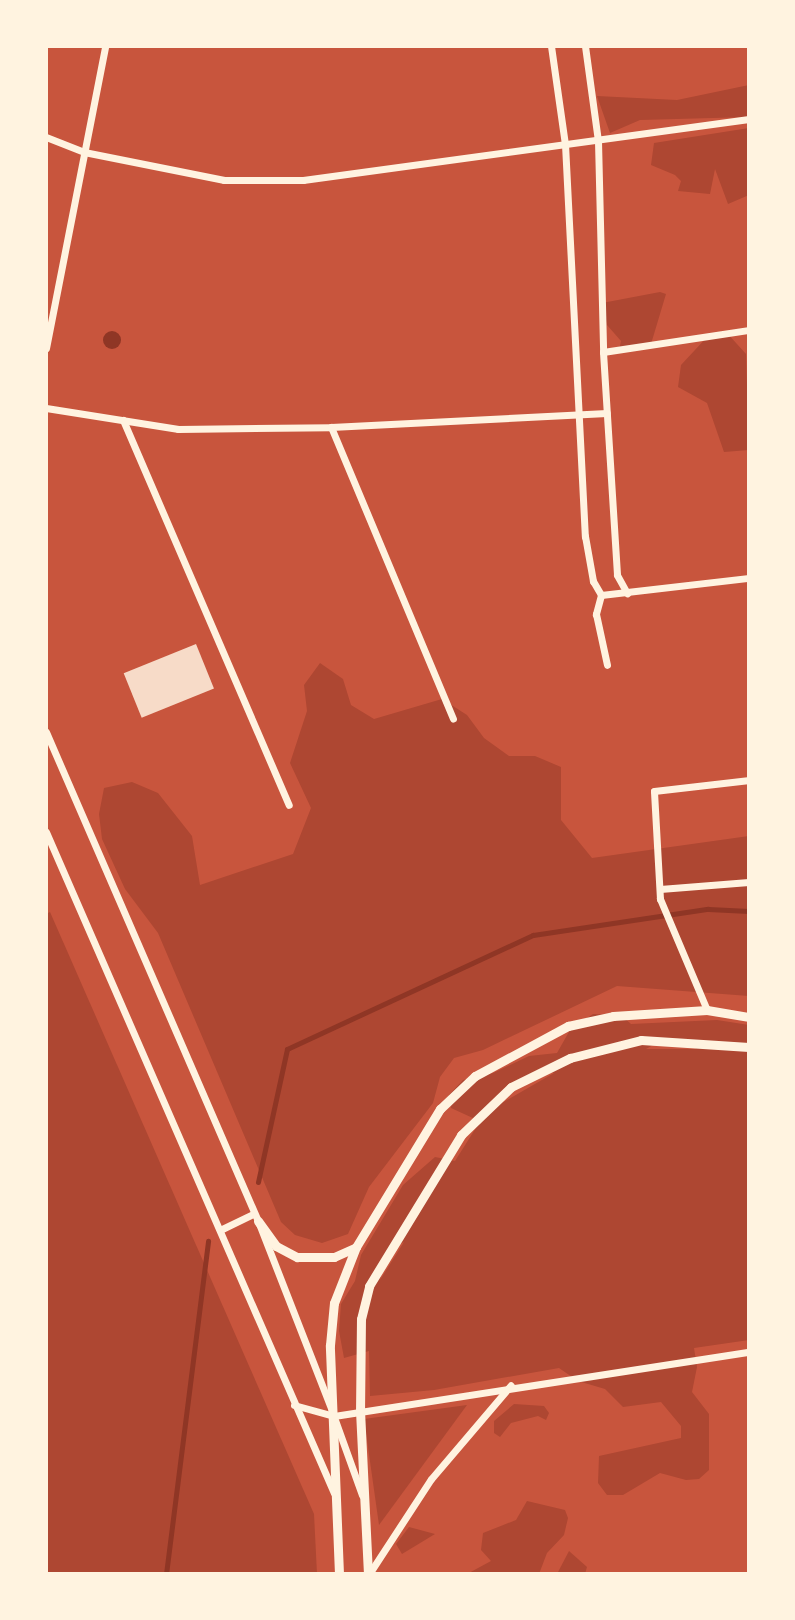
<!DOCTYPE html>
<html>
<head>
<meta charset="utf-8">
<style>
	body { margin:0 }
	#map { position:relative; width:795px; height:1620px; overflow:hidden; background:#c8553d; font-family:"Source Sans 3",sans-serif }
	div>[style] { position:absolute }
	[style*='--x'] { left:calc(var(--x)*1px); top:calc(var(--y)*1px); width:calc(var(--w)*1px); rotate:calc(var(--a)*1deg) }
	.green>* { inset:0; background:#ae4732 }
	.water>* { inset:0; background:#8f3625 }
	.round { border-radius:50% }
	.stream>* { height:5px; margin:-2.5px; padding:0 2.5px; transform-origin:2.5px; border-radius:2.5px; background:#8f3625 }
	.building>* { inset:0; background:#f7dbc8; transform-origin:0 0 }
	.minor>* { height:7px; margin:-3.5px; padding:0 3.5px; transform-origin:3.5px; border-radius:3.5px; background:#fff3e0 }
	.tertiary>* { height:9px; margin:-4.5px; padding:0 4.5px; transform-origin:4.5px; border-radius:4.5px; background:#fff3e0 }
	span { translate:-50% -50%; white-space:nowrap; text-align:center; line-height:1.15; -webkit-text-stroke:8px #fff3e0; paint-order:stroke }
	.frame { position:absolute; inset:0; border:48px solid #fff3e0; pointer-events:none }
</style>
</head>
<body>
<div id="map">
	<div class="green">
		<i style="clip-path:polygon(749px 85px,749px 117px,640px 120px,610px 133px,597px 96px,677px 100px)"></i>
		<i style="clip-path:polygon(749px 128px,749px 195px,728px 204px,715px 169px,710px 194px,678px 191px,681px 181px,675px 175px,651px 165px,654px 143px)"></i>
		<i style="clip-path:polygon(660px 292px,666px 294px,651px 344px,619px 350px,621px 341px,607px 325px,602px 303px)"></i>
		<i style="clip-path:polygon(727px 333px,746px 354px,749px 450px,724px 452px,707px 403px,678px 387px,681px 365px,708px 336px)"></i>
		<i style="clip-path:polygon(320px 663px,343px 679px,351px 705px,374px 719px,442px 699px,467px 715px,484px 738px,509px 756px,535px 756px,561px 767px,561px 820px,592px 858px,749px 836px,749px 996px,617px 986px,483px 1050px,454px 1058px,440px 1077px,433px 1103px,369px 1187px,348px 1234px,322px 1243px,295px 1235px,281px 1222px,158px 933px,125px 889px,102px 839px,99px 814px,104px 788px,132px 782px,158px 793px,192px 836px,200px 885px,293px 854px,311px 808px,290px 763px,307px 711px,304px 685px)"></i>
		<i style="clip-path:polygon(50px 912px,314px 1514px,317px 1574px,46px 1574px,46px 914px)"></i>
		<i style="clip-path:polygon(evenodd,593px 1014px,621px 1015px,631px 1024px,717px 1020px,749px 1025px,749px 1340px,694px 1348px,697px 1367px,692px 1392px,709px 1414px,709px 1470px,699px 1479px,686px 1480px,660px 1473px,623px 1495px,607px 1495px,598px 1483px,599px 1456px,681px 1438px,681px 1426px,661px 1402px,623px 1407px,605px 1389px,578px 1381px,559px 1368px,434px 1390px,370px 1396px,369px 1351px,344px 1358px,339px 1331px,341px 1304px,355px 1281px,361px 1255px,403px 1185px,435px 1157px,455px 1161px,486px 1112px,554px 1073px,540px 1070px,475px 1119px,451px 1108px,449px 1095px,463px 1080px,493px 1073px,529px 1056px,557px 1053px,570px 1030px,593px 1014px,692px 1043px,696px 1049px,646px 1049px,653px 1045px,692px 1043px,593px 1014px,404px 1242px,380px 1280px,389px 1250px,404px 1242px)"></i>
		<i style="clip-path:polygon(514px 1404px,544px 1406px,549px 1413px,546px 1420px,538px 1416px,511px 1423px,500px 1437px,494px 1433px,494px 1421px)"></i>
		<i style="clip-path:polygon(467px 1405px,379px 1525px,364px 1419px)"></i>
		<i style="clip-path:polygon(527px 1501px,565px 1510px,568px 1518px,564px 1535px,547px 1553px,539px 1574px,467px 1574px,491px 1561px,481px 1550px,483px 1533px,516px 1520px)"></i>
		<i style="clip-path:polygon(409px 1527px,435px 1534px,402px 1554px,396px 1544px)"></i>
		<i style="clip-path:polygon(569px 1551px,587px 1567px,585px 1574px,557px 1574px)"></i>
	</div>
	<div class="water">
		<i class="round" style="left:103px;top:331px;width:18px;height:18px"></i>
	</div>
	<div class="stream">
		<i style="--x:258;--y:1182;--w:136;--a:-77.7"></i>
		<i style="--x:287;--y:1049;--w:271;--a:-24.9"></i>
		<i style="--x:533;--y:935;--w:177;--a:-8.5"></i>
		<i style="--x:708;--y:909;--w:41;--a:2.8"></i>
		<i style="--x:166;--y:1574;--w:336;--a:-82.8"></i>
	</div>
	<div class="building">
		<i style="left:196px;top:644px;width:48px;height:78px;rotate:68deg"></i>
	</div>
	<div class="minor">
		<i style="--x:551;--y:46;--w:99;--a:81.9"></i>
		<i style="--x:565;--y:144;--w:393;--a:87.1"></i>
		<i style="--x:585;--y:536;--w:46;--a:79.9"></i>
		<i style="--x:593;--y:581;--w:16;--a:60"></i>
		<i style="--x:601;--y:595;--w:149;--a:-6.6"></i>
		<i style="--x:585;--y:46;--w:96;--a:82.2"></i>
		<i style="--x:598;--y:141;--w:211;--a:88.6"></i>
		<i style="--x:603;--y:352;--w:223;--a:86.4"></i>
		<i style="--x:617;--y:575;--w:21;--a:61"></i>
		<i style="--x:46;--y:137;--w:41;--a:21.5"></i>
		<i style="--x:84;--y:152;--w:143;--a:11.3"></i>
		<i style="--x:224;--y:180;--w:79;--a:0"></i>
		<i style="--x:303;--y:180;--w:450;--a:-7.8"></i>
		<i style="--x:46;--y:348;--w:308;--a:-78.9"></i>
		<i style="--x:603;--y:352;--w:148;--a:-8.6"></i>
		<i style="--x:46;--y:408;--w:134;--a:9"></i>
		<i style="--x:178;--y:429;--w:153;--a:-0.7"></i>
		<i style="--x:331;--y:427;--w:276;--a:-2.9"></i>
		<i style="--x:123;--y:420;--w:419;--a:66.7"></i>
		<i style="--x:331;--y:427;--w:316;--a:67.3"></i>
		<i style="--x:601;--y:595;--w:20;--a:105"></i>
		<i style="--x:596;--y:614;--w:52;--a:77.8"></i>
		<i style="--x:46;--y:732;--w:533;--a:66.56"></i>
		<i style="--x:258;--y:1221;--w:201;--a:68.7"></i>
		<i style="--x:46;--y:832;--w:721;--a:66.46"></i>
		<i style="--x:660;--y:889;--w:89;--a:-4.5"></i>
		<i style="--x:707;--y:1010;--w:121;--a:-112.9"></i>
		<i style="--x:660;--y:899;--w:108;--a:-93.2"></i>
		<i style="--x:654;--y:791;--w:96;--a:-6.6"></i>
		<i style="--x:220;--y:1230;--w:37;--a:-26"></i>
		<i style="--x:294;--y:1405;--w:41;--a:15.4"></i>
		<i style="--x:334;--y:1416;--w:420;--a:-8.8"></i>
		<i style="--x:335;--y:1420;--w:80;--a:70.2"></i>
		<i style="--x:369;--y:1574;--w:113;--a:-56.9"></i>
		<i style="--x:431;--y:1479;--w:123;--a:-49.6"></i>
	</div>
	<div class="tertiary">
		<i style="--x:258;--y:1221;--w:31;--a:54"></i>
		<i style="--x:276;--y:1246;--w:24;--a:28"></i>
		<i style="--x:297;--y:1257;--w:37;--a:0"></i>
		<i style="--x:334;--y:1257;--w:24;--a:-24"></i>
		<i style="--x:339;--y:1574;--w:229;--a:-92.3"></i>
		<i style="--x:330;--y:1345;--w:42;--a:-84.6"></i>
		<i style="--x:334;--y:1303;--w:60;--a:-68.6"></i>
		<i style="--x:356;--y:1247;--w:162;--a:-58.7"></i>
		<i style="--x:440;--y:1109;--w:48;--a:-43.3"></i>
		<i style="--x:475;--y:1076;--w:106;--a:-28.3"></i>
		<i style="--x:568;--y:1026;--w:46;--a:-12.5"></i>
		<i style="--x:613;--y:1016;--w:94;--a:-3.7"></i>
		<i style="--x:707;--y:1010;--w:43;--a:9.5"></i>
		<i style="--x:368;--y:1574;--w:161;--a:-92.8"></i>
		<i style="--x:360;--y:1413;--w:94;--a:-89.4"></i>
		<i style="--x:361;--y:1319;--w:34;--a:-76"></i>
		<i style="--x:369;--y:1286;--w:177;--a:-58.6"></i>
		<i style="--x:461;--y:1135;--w:69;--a:-43.8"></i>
		<i style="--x:511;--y:1087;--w:66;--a:-26.2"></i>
		<i style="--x:570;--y:1058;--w:73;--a:-14.2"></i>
		<i style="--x:641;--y:1040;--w:108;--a:3.7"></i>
	</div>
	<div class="frame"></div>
</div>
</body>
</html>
